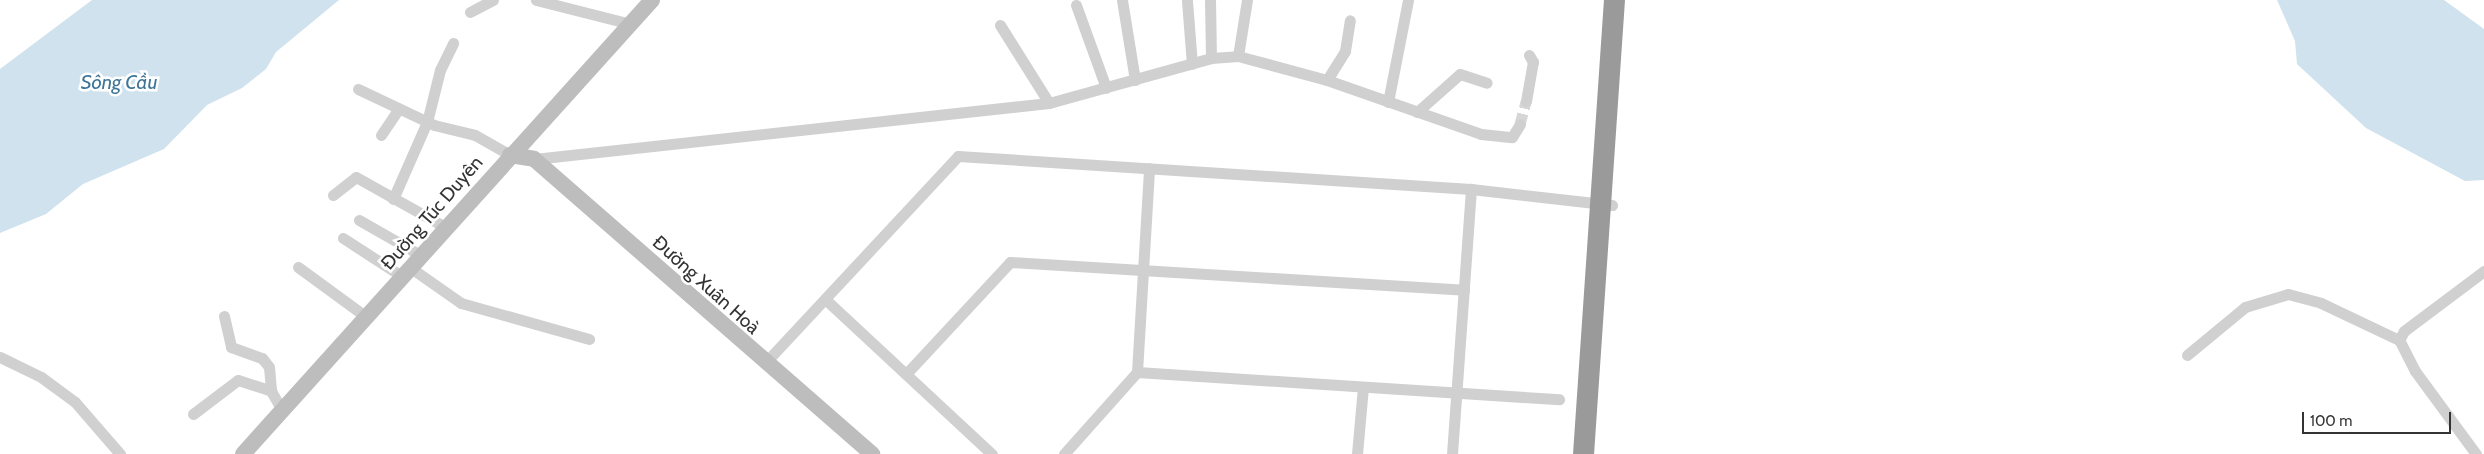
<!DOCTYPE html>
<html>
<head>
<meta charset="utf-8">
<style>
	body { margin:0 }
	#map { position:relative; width:2484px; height:454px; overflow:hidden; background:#fff; font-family:Cabin,sans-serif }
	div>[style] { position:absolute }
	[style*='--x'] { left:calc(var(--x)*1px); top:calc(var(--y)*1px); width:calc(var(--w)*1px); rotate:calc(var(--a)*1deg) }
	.water>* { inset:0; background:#cfe2ee }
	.street-tunnel>* { height:11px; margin-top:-5.5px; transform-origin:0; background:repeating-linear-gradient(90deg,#d6d6d6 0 11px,transparent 0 16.5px) }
	.street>* { height:11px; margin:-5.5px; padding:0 5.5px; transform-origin:5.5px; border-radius:5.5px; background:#d0d0d0 }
	.secondary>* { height:16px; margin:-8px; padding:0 8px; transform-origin:8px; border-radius:8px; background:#bdbdbd }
	.highway>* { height:21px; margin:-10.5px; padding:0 10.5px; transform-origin:10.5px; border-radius:10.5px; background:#9a9a9a }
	span { translate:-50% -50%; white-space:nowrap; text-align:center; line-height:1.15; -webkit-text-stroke:5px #fff; paint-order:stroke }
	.street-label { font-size:19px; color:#333 }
	.water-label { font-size:20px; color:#3f7597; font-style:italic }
	.scale { position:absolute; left:2302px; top:412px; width:149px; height:22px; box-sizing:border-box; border:2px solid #333; border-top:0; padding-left:6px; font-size:15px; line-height:18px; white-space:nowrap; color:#333; -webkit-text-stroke:4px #fff; paint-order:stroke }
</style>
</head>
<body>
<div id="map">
	<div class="water">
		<i style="clip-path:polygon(92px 0,339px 0,276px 52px,266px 69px,242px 88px,207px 105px,164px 149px,83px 184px,46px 214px,0 233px,0 69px)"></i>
		<i style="clip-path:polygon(2277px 0,2444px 0,2484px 29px,2484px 180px,2465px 181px,2366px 128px,2297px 64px,2295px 41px)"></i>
	</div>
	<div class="street-tunnel">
		<i style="--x:1520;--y:124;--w:24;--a:-75"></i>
	</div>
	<div class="street">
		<i style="--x:536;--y:0;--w:98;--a:14.2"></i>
		<i style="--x:1122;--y:0;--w:81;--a:80.8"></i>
		<i style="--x:1210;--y:0;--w:58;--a:89"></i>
		<i style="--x:1187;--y:1;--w:63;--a:85.5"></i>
		<i style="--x:1076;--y:5;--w:88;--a:70.1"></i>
		<i style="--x:470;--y:12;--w:26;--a:-28"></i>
		<i style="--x:1000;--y:25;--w:92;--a:57.9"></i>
		<i style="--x:1238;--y:56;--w:57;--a:-80.9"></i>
		<i style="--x:1327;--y:80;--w:34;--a:-58"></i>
		<i style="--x:1345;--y:51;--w:31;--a:-81"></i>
		<i style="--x:358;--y:89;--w:84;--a:25.3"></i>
		<i style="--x:434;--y:125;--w:42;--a:13.7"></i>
		<i style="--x:475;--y:135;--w:40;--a:29.7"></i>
		<i style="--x:1526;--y:101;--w:40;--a:-80"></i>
		<i style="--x:1533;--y:62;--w:8;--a:-120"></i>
		<i style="--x:1388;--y:102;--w:104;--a:-78.9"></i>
		<i style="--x:1417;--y:112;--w:57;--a:-41.5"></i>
		<i style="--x:1460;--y:74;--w:28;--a:18"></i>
		<i style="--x:381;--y:135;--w:32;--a:-56"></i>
		<i style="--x:534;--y:159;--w:518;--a:-6.21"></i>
		<i style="--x:1049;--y:103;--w:168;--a:-15.5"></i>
		<i style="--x:1211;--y:58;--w:27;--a:-4"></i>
		<i style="--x:1238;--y:56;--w:92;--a:15.1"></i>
		<i style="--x:1327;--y:80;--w:163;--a:19.3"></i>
		<i style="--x:1481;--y:134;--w:31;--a:6"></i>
		<i style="--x:1512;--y:137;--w:15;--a:-58"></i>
		<i style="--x:333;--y:195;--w:29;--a:-38"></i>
		<i style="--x:356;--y:177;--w:104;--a:29.3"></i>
		<i style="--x:393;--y:199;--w:84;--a:-66.2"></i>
		<i style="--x:427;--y:122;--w:54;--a:-76"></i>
		<i style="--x:440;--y:70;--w:30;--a:-64"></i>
		<i style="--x:359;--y:220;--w:73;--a:29.7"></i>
		<i style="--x:343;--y:238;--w:72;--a:33"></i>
		<i style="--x:298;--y:267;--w:83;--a:36.2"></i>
		<i style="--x:411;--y:268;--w:61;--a:35"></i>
		<i style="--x:461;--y:303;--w:133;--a:15.7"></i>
		<i style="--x:825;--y:299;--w:228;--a:42.9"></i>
		<i style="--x:224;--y:316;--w:32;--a:77"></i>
		<i style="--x:231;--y:347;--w:33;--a:20"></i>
		<i style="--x:262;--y:358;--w:11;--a:52"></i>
		<i style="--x:269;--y:367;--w:24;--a:85"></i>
		<i style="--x:271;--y:391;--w:20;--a:60"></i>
		<i style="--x:2187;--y:355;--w:75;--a:-39.6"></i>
		<i style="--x:2245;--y:307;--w:45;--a:-16.8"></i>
		<i style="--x:2288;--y:294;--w:34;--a:15"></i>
		<i style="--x:2321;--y:303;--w:86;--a:25.4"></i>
		<i style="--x:0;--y:357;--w:46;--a:26"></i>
		<i style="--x:41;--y:377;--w:42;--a:36.3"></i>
		<i style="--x:75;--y:402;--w:69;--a:49.1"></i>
		<i style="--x:765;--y:363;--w:283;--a:-47"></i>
		<i style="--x:958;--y:156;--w:514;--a:3.68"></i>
		<i style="--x:1471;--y:189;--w:142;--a:6.5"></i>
		<i style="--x:1137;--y:372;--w:204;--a:-86.6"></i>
		<i style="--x:906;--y:374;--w:153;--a:-47.1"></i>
		<i style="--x:1010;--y:262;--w:455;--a:3.5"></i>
		<i style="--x:193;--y:414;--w:56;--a:-37.1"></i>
		<i style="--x:238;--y:380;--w:35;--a:18"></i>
		<i style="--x:1064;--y:454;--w:110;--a:-48.3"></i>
		<i style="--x:1137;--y:372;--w:423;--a:3.7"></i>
		<i style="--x:1357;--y:454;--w:67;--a:-84.9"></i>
		<i style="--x:1452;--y:454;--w:266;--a:-85.9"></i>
		<i style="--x:2476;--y:454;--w:103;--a:-126.3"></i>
		<i style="--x:2415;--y:371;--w:35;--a:-117"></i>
		<i style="--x:2399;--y:340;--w:10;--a:-61"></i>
		<i style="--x:2404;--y:331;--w:100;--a:-36.9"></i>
	</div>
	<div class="secondary">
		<i style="--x:510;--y:155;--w:24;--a:9"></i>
		<i style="--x:534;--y:159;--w:449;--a:41.1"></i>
		<i style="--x:243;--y:454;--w:611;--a:-47.98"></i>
	</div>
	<div class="highway">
		<i style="--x:1583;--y:454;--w:455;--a:-86.1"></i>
	</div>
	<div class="street-label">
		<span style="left:432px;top:213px;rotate:-49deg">Đường Túc Duyên</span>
		<span style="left:706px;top:285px;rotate:42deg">Đường Xuân Hoà</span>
	</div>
	<div class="water-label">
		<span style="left:119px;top:82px">Sông Cầu</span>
	</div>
	<div class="scale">100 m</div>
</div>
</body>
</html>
